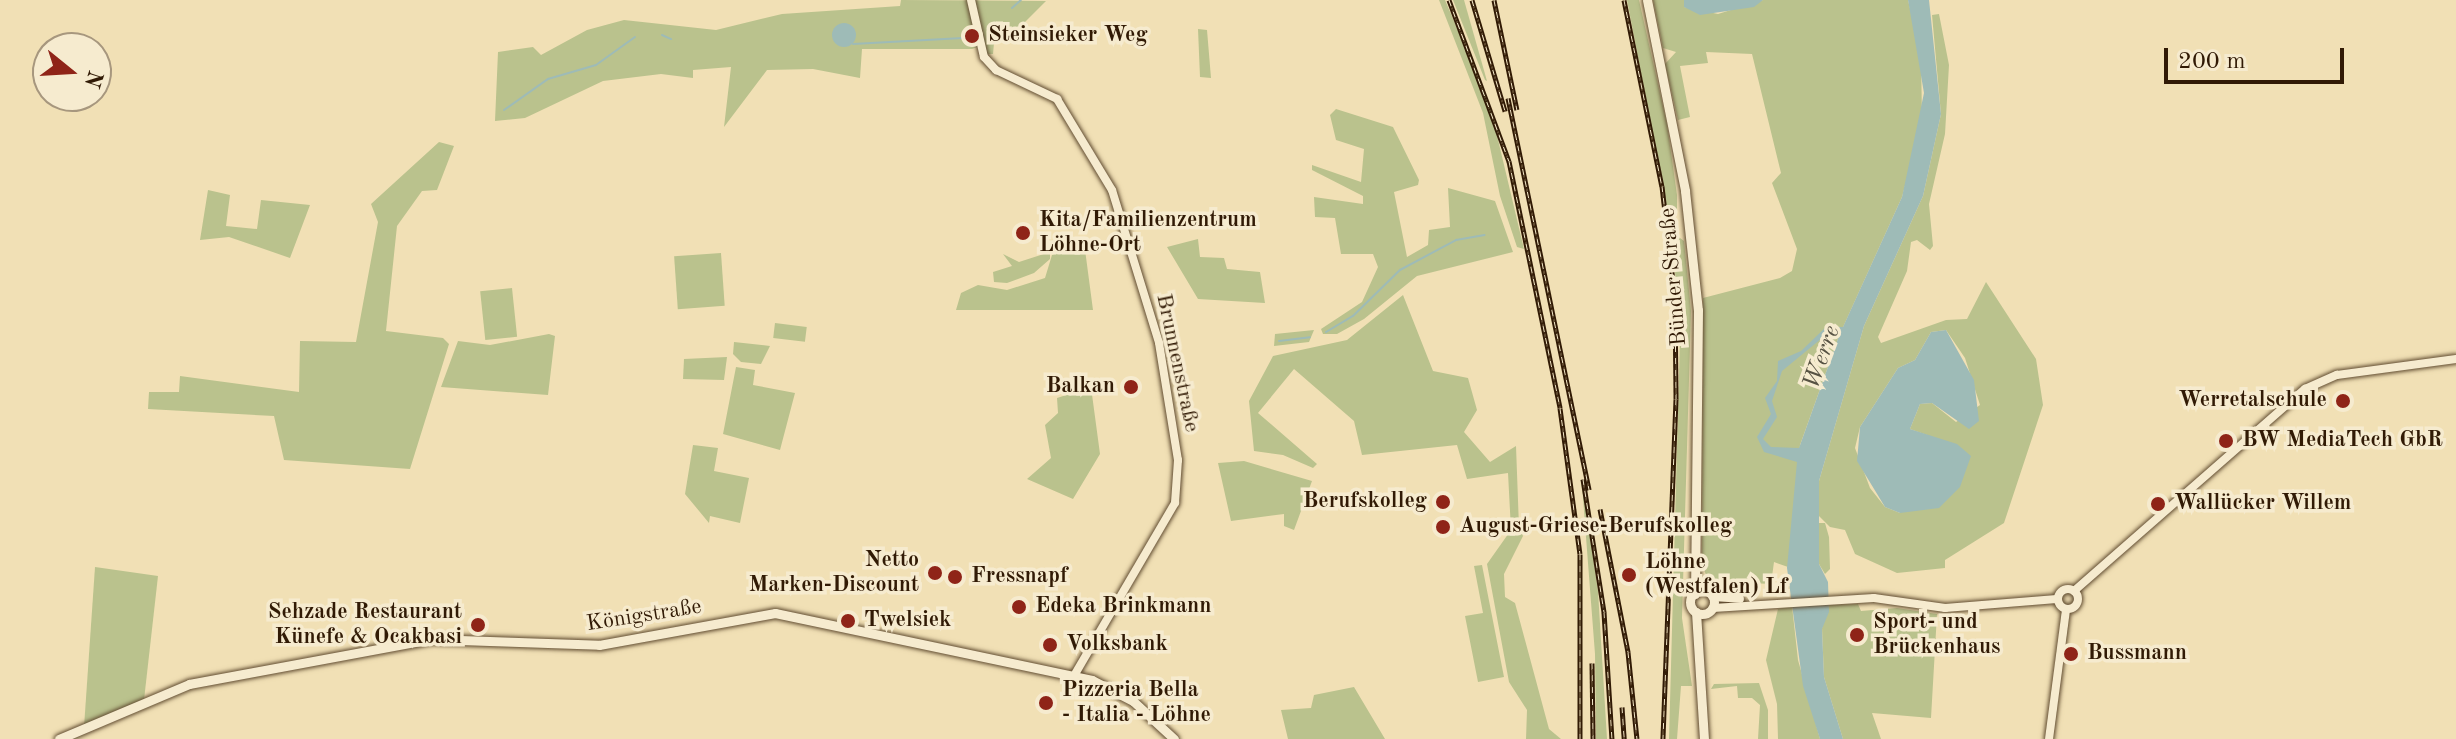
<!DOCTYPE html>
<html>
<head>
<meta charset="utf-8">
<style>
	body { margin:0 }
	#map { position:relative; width:2456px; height:739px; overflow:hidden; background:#f1e0b5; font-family:"Old Standard TT",serif }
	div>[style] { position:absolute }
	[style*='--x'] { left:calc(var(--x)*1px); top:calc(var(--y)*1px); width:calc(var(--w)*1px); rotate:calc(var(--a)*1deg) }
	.green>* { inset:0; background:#bac28d; transform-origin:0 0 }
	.water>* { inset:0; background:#9ebbb7 }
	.round { border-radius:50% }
	.stream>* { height:2px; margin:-1px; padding:0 1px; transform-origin:1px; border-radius:1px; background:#9ebbb7 }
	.roads { filter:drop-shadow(0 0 2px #614c31) drop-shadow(0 0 2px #614c31) }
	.tertiary>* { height:8px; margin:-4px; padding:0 4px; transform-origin:4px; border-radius:4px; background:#f6ebcf }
	.tertiary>.ring { margin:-4px; padding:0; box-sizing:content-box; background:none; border:8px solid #f6ebcf; border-radius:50% }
	.secondary>* { height:9px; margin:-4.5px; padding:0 4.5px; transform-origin:4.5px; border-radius:4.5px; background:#f6ebcf }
	.secondary>.ring { margin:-4.5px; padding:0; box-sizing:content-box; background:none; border:9px solid #f6ebcf; border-radius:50% }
	.rail>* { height:5px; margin-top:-2.5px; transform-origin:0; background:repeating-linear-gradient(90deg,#f6ebcf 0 6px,#311a05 0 12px); box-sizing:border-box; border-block:2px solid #311a05 }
	.dots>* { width:22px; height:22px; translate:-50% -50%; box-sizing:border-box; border:4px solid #f6ebcf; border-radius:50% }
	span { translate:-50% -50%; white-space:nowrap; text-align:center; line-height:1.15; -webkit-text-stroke:7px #f6ebcf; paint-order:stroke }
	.poi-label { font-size:22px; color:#311a05; font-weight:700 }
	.left { translate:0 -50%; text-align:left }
	.right { translate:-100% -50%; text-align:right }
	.street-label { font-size:22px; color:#311a05 }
	.water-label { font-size:24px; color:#575243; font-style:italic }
	.north { position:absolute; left:32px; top:32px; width:80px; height:80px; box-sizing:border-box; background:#f6ebcf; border:2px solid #a7977e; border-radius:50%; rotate:108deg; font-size:22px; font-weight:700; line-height:32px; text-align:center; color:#311a05 }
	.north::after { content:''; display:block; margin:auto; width:28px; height:36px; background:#8f2418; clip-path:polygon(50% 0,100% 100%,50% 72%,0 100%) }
	.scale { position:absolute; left:2164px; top:48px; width:180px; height:36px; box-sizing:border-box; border:4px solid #311a05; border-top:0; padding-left:10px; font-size:24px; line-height:28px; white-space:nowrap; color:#311a05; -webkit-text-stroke:6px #f6ebcf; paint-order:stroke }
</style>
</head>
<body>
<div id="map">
	<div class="green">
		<i style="clip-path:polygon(901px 0,1046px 1px,1015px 32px,994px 43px,993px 54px,987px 54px,983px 45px,972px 49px,862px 49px,860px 78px,813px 69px,767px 70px,724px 127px,731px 67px,693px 70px,693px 78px,661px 74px,603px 81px,525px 118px,495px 121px,498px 52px,533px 47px,541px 55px,587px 30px,624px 20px,716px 30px,782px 14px,900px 6px)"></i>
		<i style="clip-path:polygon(1439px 0,1445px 0,1490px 106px,1524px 249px,1517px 247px,1500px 196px,1483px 113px)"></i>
		<i style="clip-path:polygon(1453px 0,1464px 0,1487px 81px,1485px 80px)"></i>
		<i style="clip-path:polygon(1627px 0,1639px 0,1667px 124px,1677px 195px,1677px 209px,1669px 219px)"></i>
		<i style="clip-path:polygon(1653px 0,1684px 0,1684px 7px,1718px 14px,1763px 0,1908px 0,1921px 56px,1922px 120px,1902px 197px,1839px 336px,1800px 445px,1788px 567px,1774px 562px,1771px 584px,1730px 582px,1727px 593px,1712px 589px,1702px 565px,1703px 298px,1780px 278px,1792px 271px,1797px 249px,1772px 183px,1781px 173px,1752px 54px,1706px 52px,1708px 63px,1680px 66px,1690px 117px,1678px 120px,1665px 64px,1676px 52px,1663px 48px)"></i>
		<i style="clip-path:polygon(evenodd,1939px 14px,1949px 65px,1945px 134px,1929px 204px,1933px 246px,1930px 250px,1917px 240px,1911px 242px,1907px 271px,1878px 337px,1881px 343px,1946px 320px,1967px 319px,1986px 282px,2036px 359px,2043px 405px,2004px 523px,1945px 560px,1945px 568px,1897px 573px,1855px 554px,1845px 530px,1830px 527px,1818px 515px,1819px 481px,1864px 326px,1923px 196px,1941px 114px,1932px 15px,1939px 14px,1946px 330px,1965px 358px,1980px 405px,1956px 422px,1932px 403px,1920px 404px,1910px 429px,1927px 435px,1900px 513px,1885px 507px,1870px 488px,1855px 448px,1860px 427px,1898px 368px,1915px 360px,1931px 332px,1946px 330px)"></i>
		<i style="clip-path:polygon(1198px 29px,1207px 30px,1211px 78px,1200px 77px)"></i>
		<i style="clip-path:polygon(1336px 109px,1393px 127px,1419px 180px,1418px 185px,1394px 192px,1407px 257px,1428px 245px,1429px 230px,1450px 227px,1448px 188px,1495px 201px,1513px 252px,1417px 276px,1364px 319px,1337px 334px,1323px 334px,1321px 329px,1362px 302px,1378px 267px,1373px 254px,1341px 254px,1335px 218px,1315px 217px,1314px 197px,1363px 204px,1363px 196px,1312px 170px,1312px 165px,1361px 182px,1364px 149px,1336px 140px,1330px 115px)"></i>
		<i style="clip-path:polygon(439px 142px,454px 146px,437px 190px,422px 191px,397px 226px,386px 331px,443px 338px,449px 344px,410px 469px,284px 460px,274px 416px,148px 409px,149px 392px,179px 392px,180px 376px,299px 392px,300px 341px,356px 342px,378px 222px,371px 204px)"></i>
		<i style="clip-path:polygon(208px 190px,230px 195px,226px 226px,257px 229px,261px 200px,310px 205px,290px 258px,229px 237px,200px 240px)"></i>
		<i style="clip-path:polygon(1672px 232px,1684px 241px,1691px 311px,1682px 618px,1692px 686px,1681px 686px,1677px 739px,1669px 739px,1680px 338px)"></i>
		<i style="clip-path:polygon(1198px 239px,1200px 257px,1224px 258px,1227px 269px,1260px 272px,1265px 303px,1198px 299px,1167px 247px)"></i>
		<i style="clip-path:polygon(1084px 242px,1093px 310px,956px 310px,961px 293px,978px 285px,1007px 290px,1045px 278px,1052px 255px)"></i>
		<i style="clip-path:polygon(1050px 252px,1050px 259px,1034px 273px,1007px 283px,994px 282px,993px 272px,1012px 266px,1003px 254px,1019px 262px)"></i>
		<i style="left:721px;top:253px;width:53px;height:47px;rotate:86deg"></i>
		<i style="left:512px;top:288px;width:49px;height:32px;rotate:84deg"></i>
		<i style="clip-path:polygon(1403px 295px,1433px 371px,1468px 378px,1477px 410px,1464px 432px,1490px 462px,1516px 446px,1519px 527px,1523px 536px,1504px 574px,1505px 597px,1515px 603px,1549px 729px,1561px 739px,1526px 739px,1527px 710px,1509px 682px,1487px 564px,1511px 530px,1508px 473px,1467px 479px,1457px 445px,1362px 455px,1354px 421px,1294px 369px,1258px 413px,1317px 464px,1313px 468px,1283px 455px,1254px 451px,1249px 401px,1273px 356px,1347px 340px)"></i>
		<i style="left:775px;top:323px;width:32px;height:15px;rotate:7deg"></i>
		<i style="clip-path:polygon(1314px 330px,1309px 342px,1274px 346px,1275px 334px)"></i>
		<i style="clip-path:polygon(549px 334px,555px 336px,548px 395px,441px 387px,458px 341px,490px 345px)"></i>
		<i style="clip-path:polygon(734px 342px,770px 346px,761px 364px,741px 362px,733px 354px)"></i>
		<i style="clip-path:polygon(727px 357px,724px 380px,683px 379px,684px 359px)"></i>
		<i style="clip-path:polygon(736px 367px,755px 370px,753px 385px,795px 393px,780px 450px,723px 434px)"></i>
		<i style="clip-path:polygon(1091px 387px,1100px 454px,1073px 499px,1027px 479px,1051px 458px,1045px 425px,1058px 413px,1057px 398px)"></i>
		<i style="clip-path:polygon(693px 445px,718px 448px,714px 471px,749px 478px,740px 523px,710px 516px,709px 523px,685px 494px)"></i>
		<i style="clip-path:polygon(1244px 461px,1312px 481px,1294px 530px,1284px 526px,1284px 514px,1231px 521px,1218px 463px)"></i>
		<i style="clip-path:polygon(1582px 485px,1598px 591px,1607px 739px,1596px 739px,1595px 654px)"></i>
		<i style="clip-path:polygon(1818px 523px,1825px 523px,1829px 537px,1830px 569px,1825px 574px,1819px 564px)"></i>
		<i style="clip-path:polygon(1482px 565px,1504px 677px,1478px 682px,1465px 616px,1483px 613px,1474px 566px)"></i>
		<i style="clip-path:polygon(95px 567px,158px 576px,144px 700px,84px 727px)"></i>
		<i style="clip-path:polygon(1858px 604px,1861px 611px,1897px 608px,1937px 614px,1931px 718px,1872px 713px,1881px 739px,1843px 739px,1824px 677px,1822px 628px,1829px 605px)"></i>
		<i style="clip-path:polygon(1792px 606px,1798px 660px,1820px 739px,1778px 739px,1777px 704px,1766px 660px,1778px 609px)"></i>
		<i style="clip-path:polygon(1759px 683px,1768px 710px,1768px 739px,1758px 739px,1760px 705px,1752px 698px,1738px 698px,1737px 686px,1711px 689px,1714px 684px)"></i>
		<i style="clip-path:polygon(1354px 687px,1385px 739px,1288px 739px,1281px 710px,1311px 708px,1314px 695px)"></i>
	</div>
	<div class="water">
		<i style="clip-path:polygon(1684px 0,1763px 0,1754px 7px,1700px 15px,1684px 7px)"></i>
		<i style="clip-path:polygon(evenodd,1908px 0,1929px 0,1941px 114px,1923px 196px,1864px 326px,1819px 481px,1819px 564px,1828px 582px,1829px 612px,1822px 629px,1824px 677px,1843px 739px,1820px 739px,1803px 686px,1787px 568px,1797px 462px,1764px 452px,1757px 437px,1771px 414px,1765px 398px,1777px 381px,1778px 361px,1801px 351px,1826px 327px,1843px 327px,1902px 197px,1924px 93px,1908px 0,1827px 334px,1839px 336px,1799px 448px,1771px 447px,1763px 439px,1777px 417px,1772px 401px,1782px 371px,1827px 334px)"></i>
		<i class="round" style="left:832px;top:23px;width:24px;height:24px"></i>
		<i style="clip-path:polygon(1946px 330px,1974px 380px,1979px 421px,1969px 429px,1932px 403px,1920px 404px,1910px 429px,1957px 444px,1971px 456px,1960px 487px,1939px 508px,1900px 513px,1885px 507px,1857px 461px,1860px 427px,1898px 368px,1915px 360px,1931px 332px)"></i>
	</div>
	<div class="stream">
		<i style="--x:1012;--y:8;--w:12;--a:-42"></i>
		<i style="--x:662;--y:35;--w:10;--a:24"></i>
		<i style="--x:853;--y:44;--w:110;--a:-3.1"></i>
		<i style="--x:504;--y:110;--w:54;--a:-35.2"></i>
		<i style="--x:548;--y:79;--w:50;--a:-16.3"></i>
		<i style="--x:596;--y:65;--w:48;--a:-35.7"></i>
		<i style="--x:1326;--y:332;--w:31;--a:-31"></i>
		<i style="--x:1353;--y:316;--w:66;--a:-44.4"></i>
		<i style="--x:1400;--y:270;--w:64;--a:-28.2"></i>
		<i style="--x:1456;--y:240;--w:29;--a:-10"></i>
		<i style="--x:1279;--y:341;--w:31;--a:-7"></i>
	</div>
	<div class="roads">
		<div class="tertiary">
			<i style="--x:971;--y:0;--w:58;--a:77.2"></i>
			<i style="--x:984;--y:57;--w:18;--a:47"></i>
			<i style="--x:996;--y:70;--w:68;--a:25.4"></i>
			<i style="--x:1057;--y:99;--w:106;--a:58.9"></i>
			<i style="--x:1112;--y:190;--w:160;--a:72.9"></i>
			<i style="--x:1159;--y:343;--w:119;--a:80.8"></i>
			<i style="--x:1178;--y:460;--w:43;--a:94"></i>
			<i style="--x:1175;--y:503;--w:200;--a:120.3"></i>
			<i class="ring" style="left:2058px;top:589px;width:12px;height:12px"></i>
			<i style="--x:2074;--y:591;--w:307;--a:-41.2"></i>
			<i style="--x:2305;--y:389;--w:35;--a:-24"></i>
			<i style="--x:2337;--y:375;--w:120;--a:-7.7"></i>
			<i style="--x:1713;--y:597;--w:27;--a:4"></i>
			<i style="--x:1713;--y:608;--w:161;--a:-3.6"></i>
			<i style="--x:1874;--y:598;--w:72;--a:8"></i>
			<i style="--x:1945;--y:608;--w:112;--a:-4.6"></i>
			<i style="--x:2049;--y:739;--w:130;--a:-82.5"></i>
		</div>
		<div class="secondary">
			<i style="--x:1647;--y:0;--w:195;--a:78.7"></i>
			<i style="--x:1685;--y:191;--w:120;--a:83.8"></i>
			<i style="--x:1698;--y:310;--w:284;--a:90.6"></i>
			<i class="ring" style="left:1690px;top:590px;width:15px;height:15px"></i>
			<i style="--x:1696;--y:612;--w:127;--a:86.4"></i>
			<i style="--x:59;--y:739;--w:141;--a:-22.9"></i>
			<i style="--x:189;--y:684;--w:246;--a:-10.5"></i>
			<i style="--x:431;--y:639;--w:168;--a:2"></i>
			<i style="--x:599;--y:645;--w:179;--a:-10.3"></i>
			<i style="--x:775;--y:613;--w:324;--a:11.9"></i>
			<i style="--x:1092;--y:680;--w:46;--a:27.1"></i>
			<i style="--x:1133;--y:701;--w:56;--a:42.8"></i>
		</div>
	</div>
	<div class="rail">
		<i style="--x:1449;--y:0;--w:172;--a:69.6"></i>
		<i style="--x:1509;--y:161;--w:252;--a:78.3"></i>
		<i style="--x:1560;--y:408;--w:147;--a:82.2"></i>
		<i style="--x:1580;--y:554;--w:185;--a:90"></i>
		<i style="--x:1472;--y:0;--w:116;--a:73.4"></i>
		<i style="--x:1494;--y:0;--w:112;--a:78.2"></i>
		<i style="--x:1624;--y:0;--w:190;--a:78.5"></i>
		<i style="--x:1662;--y:186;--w:113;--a:83.4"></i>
		<i style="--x:1675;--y:298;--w:101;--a:89.4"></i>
		<i style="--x:1676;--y:399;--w:340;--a:92.2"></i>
		<i style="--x:1508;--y:98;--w:400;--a:78.3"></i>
		<i style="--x:1583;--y:479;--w:135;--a:81"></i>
		<i style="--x:1604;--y:612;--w:127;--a:86.4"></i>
		<i style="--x:1600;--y:509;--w:146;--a:78.9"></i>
		<i style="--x:1628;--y:652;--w:87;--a:84.1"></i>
		<i style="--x:1592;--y:663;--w:76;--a:89.2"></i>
		<i style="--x:1622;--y:707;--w:32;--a:86"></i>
	</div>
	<div class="dots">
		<i style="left:972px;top:36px;background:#8f2418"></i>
		<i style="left:1023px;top:233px;background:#8f2418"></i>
		<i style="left:1131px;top:387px;background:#8f2418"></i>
		<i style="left:2343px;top:401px;background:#8f2418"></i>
		<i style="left:2226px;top:441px;background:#8f2418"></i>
		<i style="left:1443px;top:502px;background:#8f2418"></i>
		<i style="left:2158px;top:504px;background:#8f2418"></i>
		<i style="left:1443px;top:527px;background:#8f2418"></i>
		<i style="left:935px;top:573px;background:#8f2418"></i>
		<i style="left:1629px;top:575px;background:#8f2418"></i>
		<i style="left:955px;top:577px;background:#8f2418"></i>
		<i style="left:1019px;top:607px;background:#8f2418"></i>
		<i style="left:848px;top:621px;background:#8f2418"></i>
		<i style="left:478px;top:625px;background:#8f2418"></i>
		<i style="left:1857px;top:635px;background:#8f2418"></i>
		<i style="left:1050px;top:645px;background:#8f2418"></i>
		<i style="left:2071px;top:654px;background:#8f2418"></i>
		<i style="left:1046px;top:703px;background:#8f2418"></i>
	</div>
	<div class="poi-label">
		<span class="left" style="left:988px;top:36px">Steinsieker Weg</span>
		<span class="left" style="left:1039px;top:233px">Kita/Familienzentrum<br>Löhne-Ort</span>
		<span class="right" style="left:1115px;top:387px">Balkan</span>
		<span class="right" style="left:2327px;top:401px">Werretalschule</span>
		<span class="left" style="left:2242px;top:441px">BW MediaTech GbR</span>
		<span class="right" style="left:1427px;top:502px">Berufskolleg</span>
		<span class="left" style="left:2174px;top:504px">Wallücker Willem</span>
		<span class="left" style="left:1459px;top:527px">August-Griese-Berufskolleg</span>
		<span class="right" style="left:919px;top:573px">Netto<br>Marken-Discount</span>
		<span class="left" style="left:1645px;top:575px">Löhne<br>(Westfalen) Lf</span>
		<span class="left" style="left:971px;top:577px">Fressnapf</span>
		<span class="left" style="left:1035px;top:607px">Edeka Brinkmann</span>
		<span class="right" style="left:462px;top:625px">Sehzade Restaurant<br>Künefe &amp; Ocakbasi</span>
		<span class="left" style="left:864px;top:621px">Twelsiek</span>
		<span class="left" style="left:1873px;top:635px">Sport- und<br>Brückenhaus</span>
		<span class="left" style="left:1066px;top:645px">Volksbank</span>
		<span class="left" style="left:2087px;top:654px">Bussmann</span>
		<span class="left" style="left:1062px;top:703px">Pizzeria Bella<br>- Italia - Löhne</span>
	</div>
	<div class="street-label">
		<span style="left:1674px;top:277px;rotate:-95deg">Bünder Straße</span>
		<span style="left:1177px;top:363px;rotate:78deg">Brunnenstraße</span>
		<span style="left:644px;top:616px;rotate:-9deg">Königstraße</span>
	</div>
	<div class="water-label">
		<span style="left:1823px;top:358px;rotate:-70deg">Werre</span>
	</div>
	<div class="north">N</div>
	<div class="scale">200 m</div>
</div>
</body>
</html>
